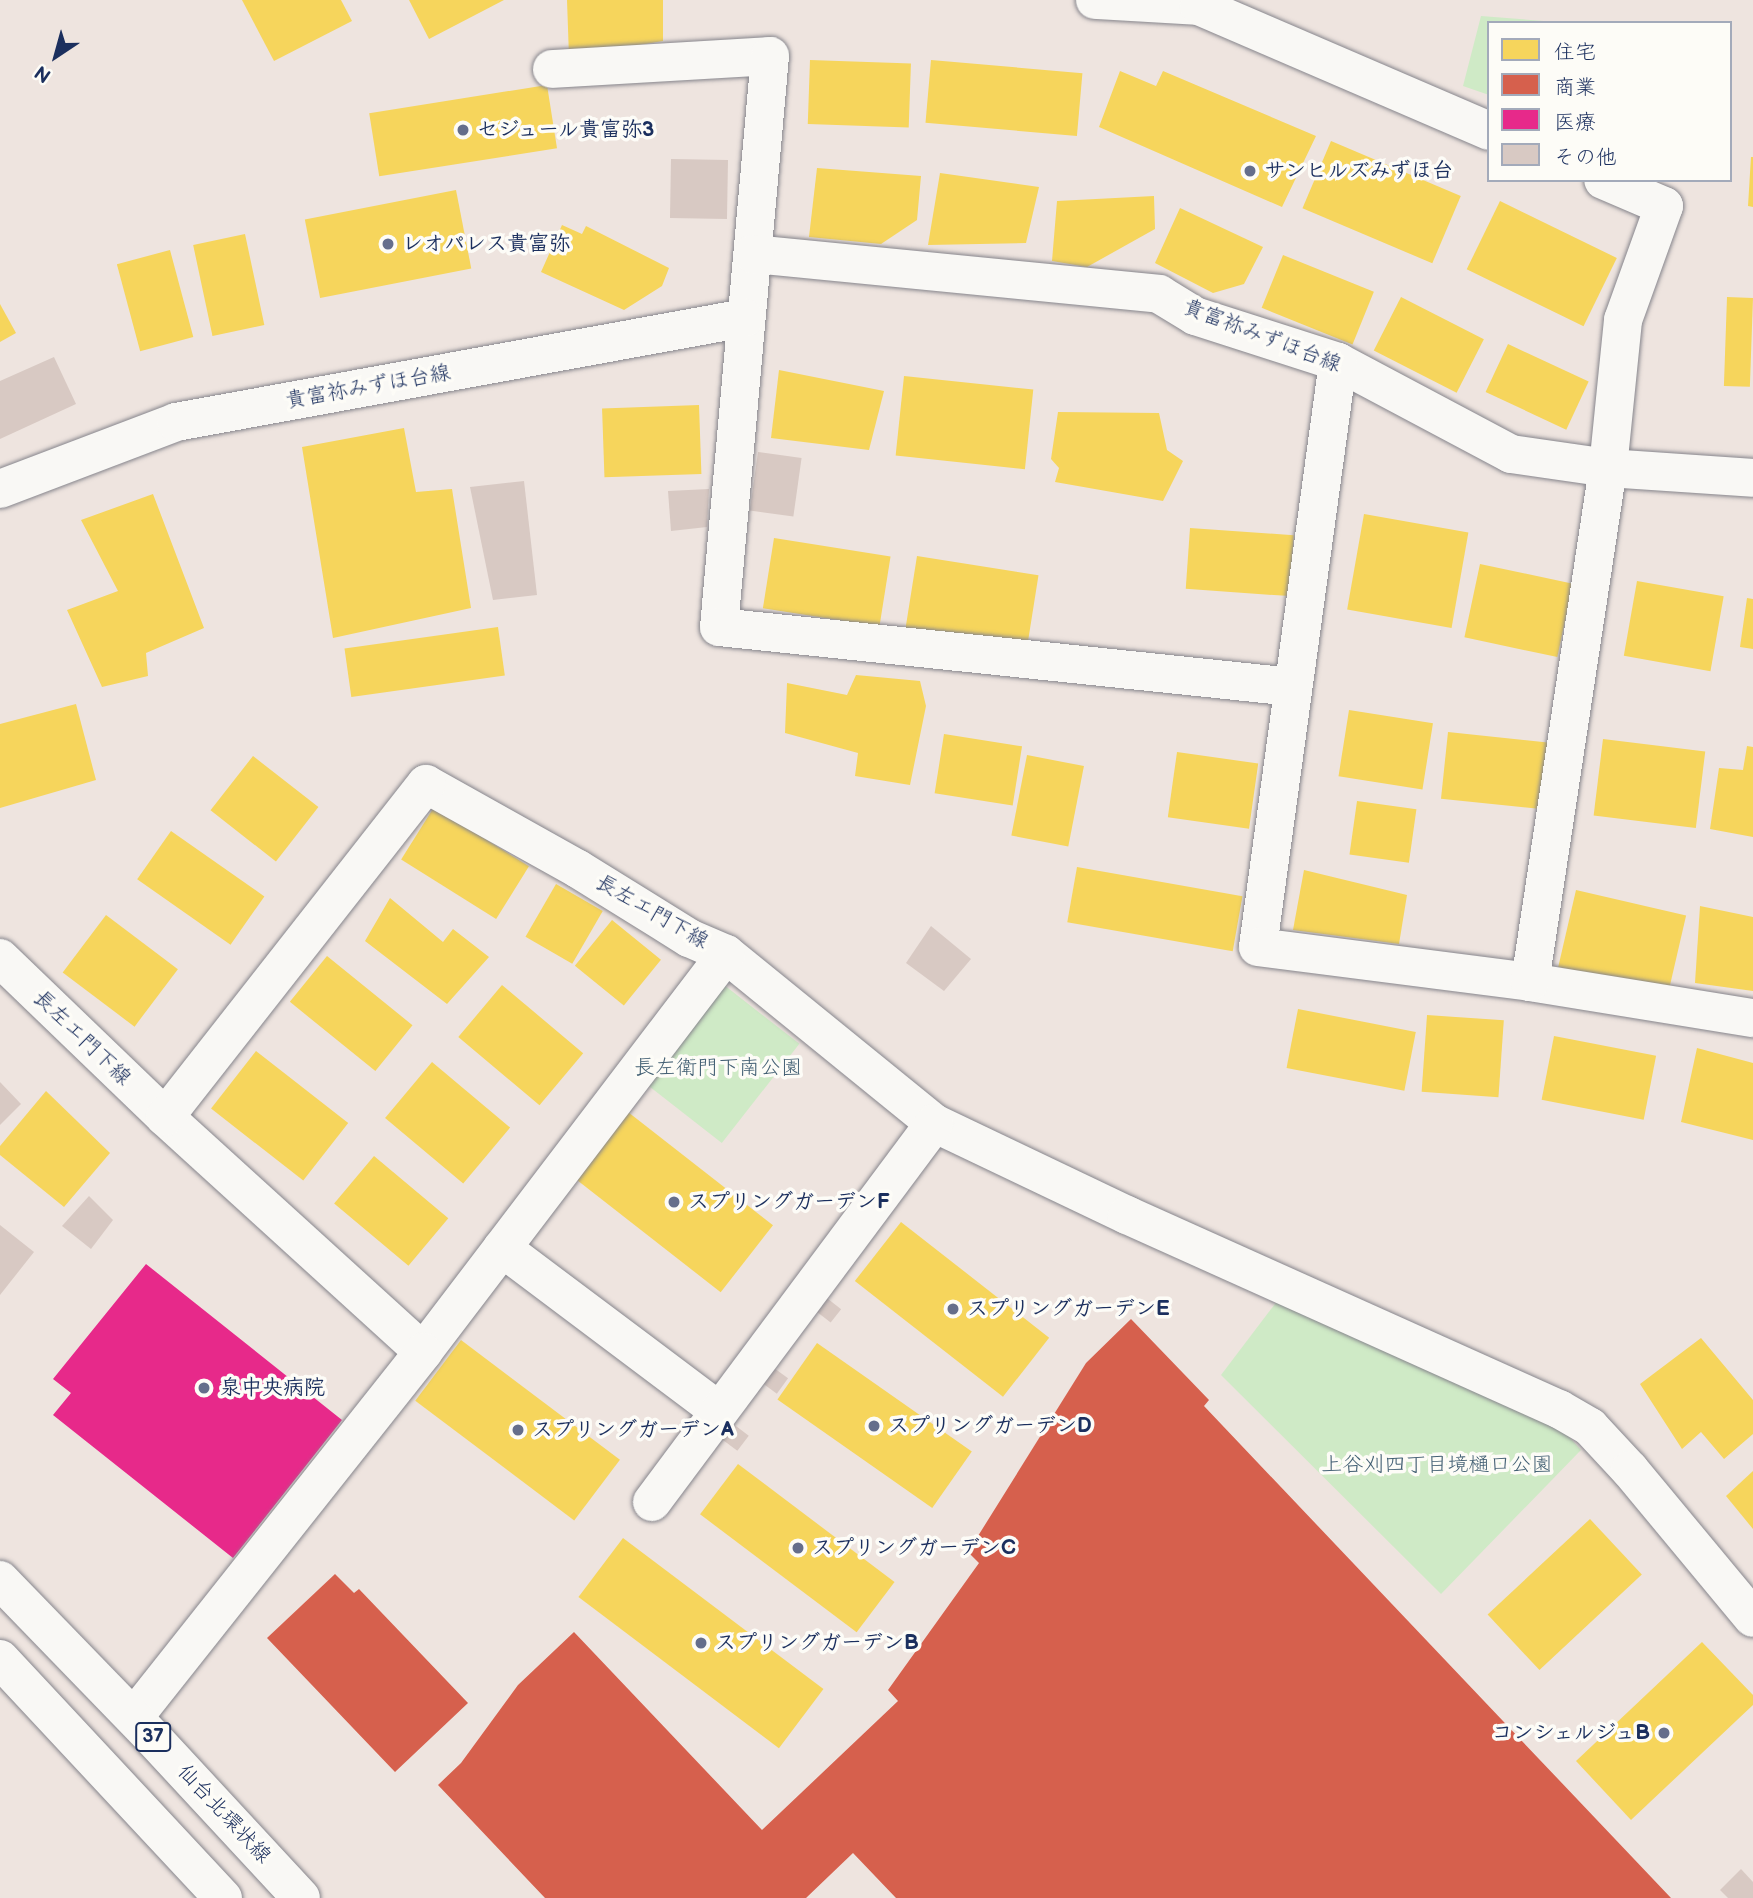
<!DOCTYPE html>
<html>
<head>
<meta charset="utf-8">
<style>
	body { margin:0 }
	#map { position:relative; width:1753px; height:1898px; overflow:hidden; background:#eee4df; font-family:"Balsamiq Sans","Klee One",sans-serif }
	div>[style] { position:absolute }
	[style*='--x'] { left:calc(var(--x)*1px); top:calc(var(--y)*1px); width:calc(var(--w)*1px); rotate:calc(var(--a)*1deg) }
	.green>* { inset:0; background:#cfeac6; transform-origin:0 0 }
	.homes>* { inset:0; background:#f6d55c; transform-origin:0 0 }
	.shops>* { inset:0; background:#d6604d }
	.health>* { inset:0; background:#e7298a }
	.building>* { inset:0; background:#d8c9c3; transform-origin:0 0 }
	.roads { filter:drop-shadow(0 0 2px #86858c) drop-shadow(0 0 2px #86858c) }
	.minor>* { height:38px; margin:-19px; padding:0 19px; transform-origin:19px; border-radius:19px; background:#f9f8f5 }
	.major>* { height:38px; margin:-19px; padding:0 19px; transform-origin:19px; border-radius:19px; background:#f9f8f5 }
	.dots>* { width:19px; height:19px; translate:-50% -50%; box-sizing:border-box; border:4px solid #fdfcf7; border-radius:50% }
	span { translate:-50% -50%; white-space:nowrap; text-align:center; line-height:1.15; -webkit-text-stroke:7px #fdfcf7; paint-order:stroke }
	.shield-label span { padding:2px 5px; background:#fdfcf7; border:2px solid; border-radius:5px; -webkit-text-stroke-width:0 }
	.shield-label { font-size:19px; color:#1b2f5e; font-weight:700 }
	.poi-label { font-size:21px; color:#1b2f5e; font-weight:700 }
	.left { translate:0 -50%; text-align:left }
	.right { translate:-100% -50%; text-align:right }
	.street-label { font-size:21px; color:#1b2f5e }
	.park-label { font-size:21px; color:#425f73 }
	.legend { position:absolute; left:1487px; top:21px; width:245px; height:161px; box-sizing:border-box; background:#fdfcf7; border:2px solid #a3aaba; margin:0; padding:9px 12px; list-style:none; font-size:21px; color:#1b2f5e }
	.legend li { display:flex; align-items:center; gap:14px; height:35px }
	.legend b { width:35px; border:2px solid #a3aaba }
	.north { position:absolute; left:21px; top:21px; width:70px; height:70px; -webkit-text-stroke:5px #fdfcf7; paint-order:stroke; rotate:216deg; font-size:19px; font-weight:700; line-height:28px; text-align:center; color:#1b2f5e }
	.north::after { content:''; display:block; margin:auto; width:24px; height:32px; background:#1b2f5e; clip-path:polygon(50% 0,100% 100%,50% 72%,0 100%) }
</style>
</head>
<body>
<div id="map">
	<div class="green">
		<i style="clip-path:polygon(1481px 16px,1570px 23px,1489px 23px,1489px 95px,1463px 86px)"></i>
		<i style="left:719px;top:981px;width:102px;height:126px;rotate:38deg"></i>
		<i style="clip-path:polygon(1281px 1296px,1553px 1419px,1581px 1450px,1441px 1594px,1221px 1375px)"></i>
	</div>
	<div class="homes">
		<i style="clip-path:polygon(242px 0,341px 0,352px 21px,274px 61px)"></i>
		<i style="clip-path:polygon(409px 0,504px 0,429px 39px)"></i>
		<i style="clip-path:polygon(567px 0,663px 0,663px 41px,569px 57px)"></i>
		<i style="left:810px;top:60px;width:101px;height:64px;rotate:2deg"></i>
		<i style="left:931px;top:60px;width:152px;height:63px;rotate:5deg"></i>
		<i style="clip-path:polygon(1120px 71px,1156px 86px,1163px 71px,1316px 136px,1282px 207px,1099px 127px)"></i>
		<i style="left:547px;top:85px;width:64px;height:180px;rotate:81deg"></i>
		<i style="left:1331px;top:141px;width:141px;height:73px;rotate:23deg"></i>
		<i style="clip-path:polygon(1751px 157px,1753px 157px,1753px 207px,1748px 206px)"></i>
		<i style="clip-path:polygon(817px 168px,921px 176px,917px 220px,881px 244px,809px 237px)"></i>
		<i style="clip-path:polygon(940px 173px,1039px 187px,1026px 243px,928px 245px)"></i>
		<i style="left:456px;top:190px;width:80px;height:154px;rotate:79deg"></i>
		<i style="clip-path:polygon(1154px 196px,1155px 229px,1087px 267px,1052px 261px,1057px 201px)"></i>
		<i style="left:1500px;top:201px;width:130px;height:76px;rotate:26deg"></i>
		<i style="clip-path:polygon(1180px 208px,1263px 247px,1244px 284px,1213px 293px,1155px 263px)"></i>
		<i style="clip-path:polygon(562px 225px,582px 234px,586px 226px,669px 268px,662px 286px,624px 310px,541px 272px)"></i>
		<i style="left:245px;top:234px;width:93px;height:53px;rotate:78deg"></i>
		<i style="left:170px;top:250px;width:90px;height:55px;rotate:75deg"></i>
		<i style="left:1283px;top:255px;width:98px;height:57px;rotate:22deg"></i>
		<i style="left:1401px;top:297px;width:93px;height:60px;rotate:27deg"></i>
		<i style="left:1727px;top:297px;width:26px;height:89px;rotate:2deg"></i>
		<i style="clip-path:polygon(0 304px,16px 333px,0 342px)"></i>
		<i style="left:1508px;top:344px;width:89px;height:53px;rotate:25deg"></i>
		<i style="clip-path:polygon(779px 370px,884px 391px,869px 450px,771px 438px)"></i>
		<i style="left:904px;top:376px;width:130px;height:80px;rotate:6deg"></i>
		<i style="left:699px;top:405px;width:69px;height:97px;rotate:88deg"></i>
		<i style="clip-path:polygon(1058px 412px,1159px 413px,1167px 450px,1183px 461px,1163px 501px,1055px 482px,1059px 468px,1051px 459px)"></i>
		<i style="clip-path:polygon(404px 428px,416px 492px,452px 489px,471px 608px,333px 638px,302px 447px)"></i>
		<i style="clip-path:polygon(153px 494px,204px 628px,146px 653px,148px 676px,102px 687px,67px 610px,118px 591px,81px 520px)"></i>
		<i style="left:1364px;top:514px;width:106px;height:97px;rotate:10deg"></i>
		<i style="left:1190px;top:528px;width:104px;height:61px;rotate:4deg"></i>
		<i style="left:774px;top:538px;width:118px;height:71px;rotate:9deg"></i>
		<i style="left:917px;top:556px;width:123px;height:73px;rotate:9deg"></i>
		<i style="left:1480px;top:564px;width:95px;height:75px;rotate:12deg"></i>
		<i style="left:1637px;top:581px;width:88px;height:76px;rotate:10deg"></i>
		<i style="clip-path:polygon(1747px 598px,1753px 599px,1753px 649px,1740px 647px)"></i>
		<i style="left:498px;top:627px;width:49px;height:155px;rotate:82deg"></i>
		<i style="clip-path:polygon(856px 675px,920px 681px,926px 706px,910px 785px,855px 776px,858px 753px,785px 733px,787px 683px,847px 695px)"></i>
		<i style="clip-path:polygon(76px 704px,96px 780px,0 808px,0 724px)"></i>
		<i style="left:1349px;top:710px;width:85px;height:67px;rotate:9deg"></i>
		<i style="left:1448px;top:732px;width:100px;height:67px;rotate:6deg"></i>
		<i style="left:944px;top:734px;width:79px;height:60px;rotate:9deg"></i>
		<i style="left:1603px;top:739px;width:103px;height:77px;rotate:7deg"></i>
		<i style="clip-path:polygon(1747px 746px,1753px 747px,1753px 837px,1710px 829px,1719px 768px,1743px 770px)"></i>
		<i style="left:1177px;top:752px;width:82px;height:66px;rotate:8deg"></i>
		<i style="left:1027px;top:755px;width:58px;height:82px;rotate:11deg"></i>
		<i style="left:253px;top:756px;width:83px;height:69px;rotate:38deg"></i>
		<i style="left:1357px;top:801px;width:60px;height:54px;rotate:8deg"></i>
		<i style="left:434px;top:807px;width:112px;height:62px;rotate:32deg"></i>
		<i style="left:171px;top:831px;width:114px;height:59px;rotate:35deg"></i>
		<i style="left:1077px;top:867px;width:168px;height:56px;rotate:10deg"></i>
		<i style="clip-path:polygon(1304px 870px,1407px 895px,1399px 944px,1293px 930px)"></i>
		<i style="left:556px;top:884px;width:54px;height:61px;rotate:30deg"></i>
		<i style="left:1576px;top:890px;width:113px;height:79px;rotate:13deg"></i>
		<i style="clip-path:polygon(390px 898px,443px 942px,453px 929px,489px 957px,447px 1004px,365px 941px)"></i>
		<i style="clip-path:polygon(1700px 906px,1753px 917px,1753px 991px,1695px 983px)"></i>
		<i style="left:106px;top:915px;width:90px;height:72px;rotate:37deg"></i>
		<i style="left:612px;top:920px;width:63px;height:59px;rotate:39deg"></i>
		<i style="left:327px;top:956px;width:110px;height:59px;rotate:39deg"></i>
		<i style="left:502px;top:985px;width:106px;height:68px;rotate:40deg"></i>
		<i style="left:1298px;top:1009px;width:120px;height:60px;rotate:11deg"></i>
		<i style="left:1427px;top:1015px;width:77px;height:77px;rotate:4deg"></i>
		<i style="left:1554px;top:1036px;width:104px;height:65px;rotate:11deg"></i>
		<i style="clip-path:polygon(1697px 1048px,1753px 1063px,1753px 1140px,1681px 1122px)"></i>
		<i style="left:256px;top:1051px;width:117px;height:73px;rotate:38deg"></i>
		<i style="left:432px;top:1062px;width:102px;height:73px;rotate:40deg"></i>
		<i style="clip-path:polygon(46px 1091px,110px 1153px,64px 1207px,0 1155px,0 1146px)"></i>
		<i style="left:628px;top:1112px;width:184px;height:85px;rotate:38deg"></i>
		<i style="left:374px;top:1156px;width:97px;height:62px;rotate:40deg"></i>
		<i style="left:901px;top:1222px;width:188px;height:75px;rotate:38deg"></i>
		<i style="clip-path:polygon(1701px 1338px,1753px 1400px,1753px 1434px,1724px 1459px,1701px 1432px,1682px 1449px,1640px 1384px)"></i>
		<i style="left:461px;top:1340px;width:199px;height:76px;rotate:37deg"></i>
		<i style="left:817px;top:1343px;width:189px;height:69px;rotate:35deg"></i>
		<i style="left:738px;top:1464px;width:196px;height:63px;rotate:37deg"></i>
		<i style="clip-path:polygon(1753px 1471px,1753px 1529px,1726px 1496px)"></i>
		<i style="left:1590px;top:1519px;width:76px;height:140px;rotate:47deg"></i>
		<i style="left:623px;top:1538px;width:251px;height:74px;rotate:37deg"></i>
		<i style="clip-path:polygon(1702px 1642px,1753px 1695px,1753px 1705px,1631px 1820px,1576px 1761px)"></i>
	</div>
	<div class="shops">
		<i style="clip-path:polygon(1131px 1319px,1209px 1400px,1204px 1406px,1671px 1898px,896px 1898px,853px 1853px,806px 1898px,545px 1898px,438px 1785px,461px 1763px,518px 1685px,574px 1632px,762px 1830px,898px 1701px,888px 1690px,979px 1563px,968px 1552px,1086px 1363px)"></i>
		<i style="clip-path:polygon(335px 1574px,354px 1593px,359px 1589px,468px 1703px,395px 1772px,267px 1638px)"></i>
	</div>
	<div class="health">
		<i style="clip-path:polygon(146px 1264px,342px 1420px,233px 1558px,53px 1415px,71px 1393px,53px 1379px)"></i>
	</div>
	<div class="building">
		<i style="left:728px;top:160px;width:59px;height:57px;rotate:91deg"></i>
		<i style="clip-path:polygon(54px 357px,76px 404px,0 439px,0 381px)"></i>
		<i style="left:758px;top:452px;width:44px;height:59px;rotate:8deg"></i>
		<i style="clip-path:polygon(524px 481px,537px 595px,493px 600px,470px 487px)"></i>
		<i style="clip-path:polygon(709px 489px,707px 527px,671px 531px,668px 491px)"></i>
		<i style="clip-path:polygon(931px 926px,971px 959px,944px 991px,906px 963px)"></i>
		<i style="clip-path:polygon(0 1082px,21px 1104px,0 1125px)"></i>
		<i style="clip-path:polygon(89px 1196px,113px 1220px,91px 1249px,62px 1226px)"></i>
		<i style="clip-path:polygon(0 1225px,34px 1252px,0 1295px)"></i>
		<i style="left:823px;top:1295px;width:23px;height:17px;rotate:38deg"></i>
		<i style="left:767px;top:1363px;width:26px;height:19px;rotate:36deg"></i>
		<i style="left:728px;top:1420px;width:26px;height:19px;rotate:37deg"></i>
		<i style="clip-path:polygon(1741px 1869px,1753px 1882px,1753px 1898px,1728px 1898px,1720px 1890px)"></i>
	</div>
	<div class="roads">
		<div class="minor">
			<i style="--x:1095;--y:0;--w:104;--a:3.3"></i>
			<i style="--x:1199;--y:6;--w:316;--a:23.3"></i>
			<i style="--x:552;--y:69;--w:218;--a:-3.4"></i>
			<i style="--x:770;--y:56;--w:573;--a:95.1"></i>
			<i style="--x:719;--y:627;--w:577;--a:5.97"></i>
			<i style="--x:753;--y:254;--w:408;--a:5.6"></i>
			<i style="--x:1159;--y:294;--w:42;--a:31.4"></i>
			<i style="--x:1195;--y:316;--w:150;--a:17.8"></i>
			<i style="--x:1338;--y:362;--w:196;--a:28"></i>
			<i style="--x:1511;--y:454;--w:98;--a:8.2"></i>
			<i style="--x:1608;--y:468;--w:145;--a:3.9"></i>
			<i style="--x:1338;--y:362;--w:590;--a:97.79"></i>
			<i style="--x:1258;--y:947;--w:274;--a:7.3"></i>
			<i style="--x:1530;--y:982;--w:226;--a:9.2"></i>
			<i style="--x:0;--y:489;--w:188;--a:-20.8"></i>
			<i style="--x:176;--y:422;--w:578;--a:-10.36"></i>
			<i style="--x:726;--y:954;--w:268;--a:39.1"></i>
			<i style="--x:934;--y:1123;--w:214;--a:25.5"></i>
			<i style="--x:1127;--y:1215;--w:474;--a:24.2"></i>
			<i style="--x:1559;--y:1409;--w:36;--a:30"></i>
			<i style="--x:1590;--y:1427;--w:59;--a:47.1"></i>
			<i style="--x:1630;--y:1470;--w:192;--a:50.3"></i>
			<i style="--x:0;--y:958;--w:229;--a:43.9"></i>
			<i style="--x:165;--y:1117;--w:349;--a:42.3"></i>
			<i style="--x:423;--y:1352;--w:500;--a:-52.72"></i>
			<i style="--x:726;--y:954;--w:40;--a:-156.6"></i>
			<i style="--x:689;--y:938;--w:131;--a:-148.1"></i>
			<i style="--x:578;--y:869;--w:174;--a:-150.8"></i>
			<i style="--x:426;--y:784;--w:423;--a:128.1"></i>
			<i style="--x:1530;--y:982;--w:520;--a:-81.37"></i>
			<i style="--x:1608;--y:468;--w:149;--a:-84.2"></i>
			<i style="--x:1623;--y:320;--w:121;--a:-70.2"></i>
			<i style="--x:1664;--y:206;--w:66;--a:-156.9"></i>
			<i style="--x:502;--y:1248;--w:271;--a:36.9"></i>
			<i style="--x:652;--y:1502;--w:472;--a:-53.3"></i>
			<i style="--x:134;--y:1717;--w:466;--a:-51.6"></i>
		</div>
		<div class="major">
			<i style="--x:0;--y:1580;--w:219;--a:45.9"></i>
			<i style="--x:152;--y:1737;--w:219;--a:47.2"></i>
			<i style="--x:0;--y:1659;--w:327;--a:47"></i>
		</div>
	</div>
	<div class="dots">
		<i style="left:463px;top:130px;background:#656e8b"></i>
		<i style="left:1250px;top:171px;background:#656e8b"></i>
		<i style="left:388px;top:244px;background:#656e8b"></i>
		<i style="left:674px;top:1202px;background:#656e8b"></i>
		<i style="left:953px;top:1309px;background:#656e8b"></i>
		<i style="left:204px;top:1388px;background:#656e8b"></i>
		<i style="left:874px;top:1426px;background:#656e8b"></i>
		<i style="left:518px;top:1430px;background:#656e8b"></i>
		<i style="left:798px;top:1548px;background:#656e8b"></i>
		<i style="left:701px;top:1643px;background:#656e8b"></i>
		<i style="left:1664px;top:1733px;background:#656e8b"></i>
	</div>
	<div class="shield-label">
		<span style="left:153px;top:1737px">37</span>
	</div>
	<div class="poi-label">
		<span class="left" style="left:477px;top:130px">セジュール貴富弥3</span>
		<span class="left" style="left:1264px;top:171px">サンヒルズみずほ台</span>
		<span class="left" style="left:402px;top:244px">レオパレス貴富弥</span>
		<span class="left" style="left:688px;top:1202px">スプリングガーデンF</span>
		<span class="left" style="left:967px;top:1309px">スプリングガーデンE</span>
		<span class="left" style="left:220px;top:1388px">泉中央病院</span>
		<span class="left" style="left:888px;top:1426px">スプリングガーデンD</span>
		<span class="left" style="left:532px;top:1430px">スプリングガーデンA</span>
		<span class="left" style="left:812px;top:1548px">スプリングガーデンC</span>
		<span class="left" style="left:715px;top:1643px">スプリングガーデンB</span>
		<span class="right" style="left:1650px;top:1733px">コンシェルジュB</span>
	</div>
	<div class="street-label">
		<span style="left:1262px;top:336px;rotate:21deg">貴富祢みずほ台線</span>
		<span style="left:368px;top:387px;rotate:-10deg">貴富祢みずほ台線</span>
		<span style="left:652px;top:912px;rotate:30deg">長左エ門下線</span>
		<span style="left:82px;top:1038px;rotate:44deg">長左エ門下線</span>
		<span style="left:224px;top:1814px;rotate:47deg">仙台北環状線</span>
	</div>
	<div class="park-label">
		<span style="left:718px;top:1068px">長左衛門下南公園</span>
		<span style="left:1437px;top:1465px">上谷刈四丁目境樋口公園</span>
	</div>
	<ul class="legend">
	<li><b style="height:19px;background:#f6d55c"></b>住宅</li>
	<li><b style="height:19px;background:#d6604d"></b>商業</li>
	<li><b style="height:19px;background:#e7298a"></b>医療</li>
	<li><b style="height:19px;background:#d8c9c3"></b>その他</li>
	</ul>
	<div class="north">N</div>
</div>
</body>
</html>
